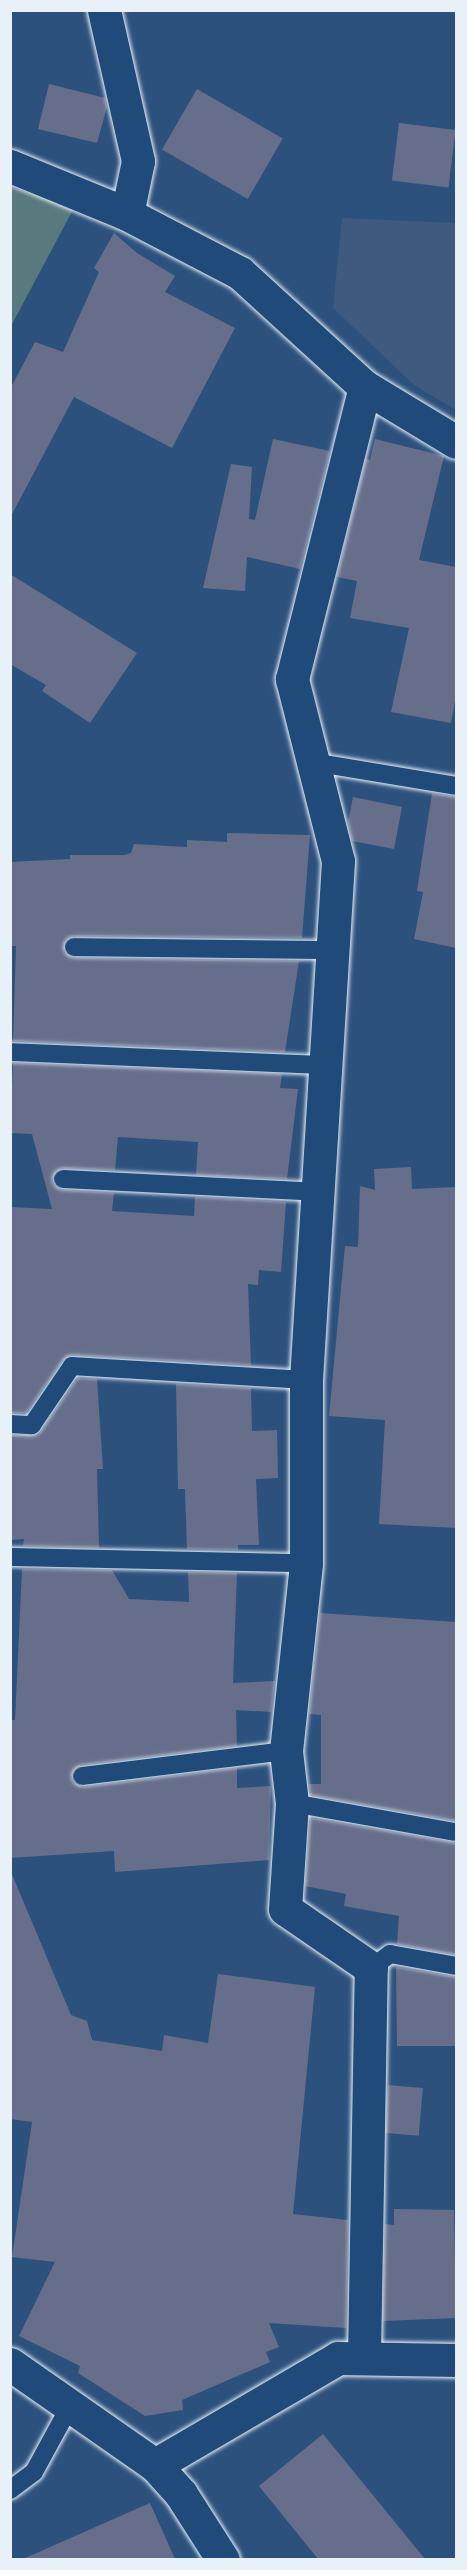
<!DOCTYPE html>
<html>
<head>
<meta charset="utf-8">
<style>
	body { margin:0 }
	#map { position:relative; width:467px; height:2570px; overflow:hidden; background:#2d517d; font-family:Sriracha,sans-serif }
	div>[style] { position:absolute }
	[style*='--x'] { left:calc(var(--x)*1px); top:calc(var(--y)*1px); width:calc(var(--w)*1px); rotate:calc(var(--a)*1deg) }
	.built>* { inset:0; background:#3e5a81 }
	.green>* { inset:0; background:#587a7f }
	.building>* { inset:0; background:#676e8b; transform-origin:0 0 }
	.roads { filter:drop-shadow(0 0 2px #e8f1f8) drop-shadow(0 0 2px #e8f1f8) }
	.service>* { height:18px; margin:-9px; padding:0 9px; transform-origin:9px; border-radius:9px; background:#1f4a7a }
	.minor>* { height:33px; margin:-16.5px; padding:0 16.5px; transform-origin:16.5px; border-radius:16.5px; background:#1f4a7a }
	span { translate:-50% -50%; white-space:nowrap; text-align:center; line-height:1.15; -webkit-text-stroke:6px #1f4a7a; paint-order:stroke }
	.frame { position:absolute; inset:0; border:12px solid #e8f1f8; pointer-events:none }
</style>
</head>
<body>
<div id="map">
	<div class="built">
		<i style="clip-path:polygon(342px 218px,456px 223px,456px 410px,414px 385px,333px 308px)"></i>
	</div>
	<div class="green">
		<i style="clip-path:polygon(11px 187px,74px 208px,11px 326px)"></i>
	</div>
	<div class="building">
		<i style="clip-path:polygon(49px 84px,105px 98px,107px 107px,97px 143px,38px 129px)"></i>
		<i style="left:197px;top:89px;width:99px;height:70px;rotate:30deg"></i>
		<i style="left:399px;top:123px;width:57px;height:58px;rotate:7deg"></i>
		<i style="clip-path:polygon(114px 233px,137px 253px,175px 276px,165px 292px,235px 328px,172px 448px,74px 397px,10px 518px,10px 389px,35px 342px,63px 352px,99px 272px,94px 268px)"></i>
		<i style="clip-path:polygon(273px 439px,330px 451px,300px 569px,247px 557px,245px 591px,203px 588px,231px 464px,252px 467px,249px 519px,255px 520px)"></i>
		<i style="clip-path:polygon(375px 439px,444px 456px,419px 560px,456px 567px,456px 695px,451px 723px,391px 712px,409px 628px,350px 618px,357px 581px,337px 577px,366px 459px,370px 460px)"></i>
		<i style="clip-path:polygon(10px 574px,137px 653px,90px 723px,42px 691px,46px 685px,10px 664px)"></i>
		<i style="clip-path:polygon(432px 793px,456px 797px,456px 948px,414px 939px,423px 892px,417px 891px)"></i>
		<i style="clip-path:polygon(353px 797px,402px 807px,394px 849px,352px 841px,348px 822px)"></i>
		<i style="clip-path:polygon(227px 833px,310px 835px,302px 938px,74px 936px,65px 941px,64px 952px,74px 958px,299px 961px,285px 1052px,13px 1041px,16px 946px,10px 946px,10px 862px,70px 859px,70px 855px,125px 855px,131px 853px,134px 844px,187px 847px,187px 840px,227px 842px)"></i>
		<i style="clip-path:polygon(13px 1063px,282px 1074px,280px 1088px,298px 1089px,287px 1179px,196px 1175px,198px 1142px,118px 1137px,115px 1170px,63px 1168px,52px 1178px,53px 1185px,62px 1190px,114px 1193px,112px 1211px,194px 1216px,195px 1197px,286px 1202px,281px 1272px,259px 1270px,258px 1285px,248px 1284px,251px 1365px,72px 1355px,63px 1360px,26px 1413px,10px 1413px,10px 1207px,52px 1209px,32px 1134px,10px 1133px)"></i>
		<i style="clip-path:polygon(411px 1167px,412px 1189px,456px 1187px,456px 1528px,379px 1524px,385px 1420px,329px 1416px,345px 1246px,358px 1247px,360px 1186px,375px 1190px,374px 1169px)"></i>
		<i style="clip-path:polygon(78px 1378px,97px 1379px,103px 1469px,97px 1469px,99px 1548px,23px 1546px,24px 1539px,10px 1540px,10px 1435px,38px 1435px)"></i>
		<i style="clip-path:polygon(176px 1384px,251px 1388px,252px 1431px,277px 1430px,278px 1478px,256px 1479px,259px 1545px,238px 1545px,238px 1550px,187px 1549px,185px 1489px,178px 1489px)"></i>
		<i style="clip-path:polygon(22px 1569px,112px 1570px,129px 1599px,189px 1602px,188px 1572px,237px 1573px,233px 1683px,275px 1681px,271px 1712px,236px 1710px,237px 1746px,81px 1765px,71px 1777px,73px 1783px,83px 1787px,237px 1768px,237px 1788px,271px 1786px,269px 1860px,115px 1872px,114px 1851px,10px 1858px,10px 1720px,15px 1720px)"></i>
		<i style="clip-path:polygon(320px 1613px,456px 1622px,456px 1821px,310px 1795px,309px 1784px,321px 1784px,321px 1715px,309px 1714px)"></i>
		<i style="clip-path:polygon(310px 1818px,456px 1843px,456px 1955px,397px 1944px,399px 1916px,344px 1906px,346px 1894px,305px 1886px)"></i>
		<i style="clip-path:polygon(11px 1872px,71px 2015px,87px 2021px,92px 2040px,162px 2051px,164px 2035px,208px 2043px,218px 1974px,315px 1987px,293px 2214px,348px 2220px,346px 2328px,269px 2323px,279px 2347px,266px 2352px,270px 2362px,182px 2400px,183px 2410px,145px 2416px,78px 2373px,80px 2366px,19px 2336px,55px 2262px,12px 2257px,32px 2122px,10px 2119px)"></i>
		<i style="clip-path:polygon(396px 1967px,456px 1977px,456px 2046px,397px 2046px)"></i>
		<i style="left:388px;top:2085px;width:35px;height:48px;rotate:5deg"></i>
		<i style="clip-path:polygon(394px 2209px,454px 2210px,456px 2318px,383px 2321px,385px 2224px,394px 2225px)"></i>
		<i style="clip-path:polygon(323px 2434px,425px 2559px,318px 2559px,259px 2486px)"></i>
		<i style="clip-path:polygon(150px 2503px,175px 2559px,23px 2559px)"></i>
	</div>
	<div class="roads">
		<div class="service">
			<i style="--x:313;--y:762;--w:145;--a:9.5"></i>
			<i style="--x:74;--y:947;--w:258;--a:0.7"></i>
			<i style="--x:10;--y:1052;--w:315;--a:2.4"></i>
			<i style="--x:63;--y:1179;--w:254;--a:2.9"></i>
			<i style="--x:10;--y:1424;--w:22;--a:3"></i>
			<i style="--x:32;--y:1425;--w:71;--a:-55.9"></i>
			<i style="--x:72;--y:1366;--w:234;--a:3.4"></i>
			<i style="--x:10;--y:1557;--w:296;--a:1.2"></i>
			<i style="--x:82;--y:1776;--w:206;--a:-7"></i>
			<i style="--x:292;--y:1803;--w:165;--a:10.1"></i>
			<i style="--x:371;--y:1968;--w:24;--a:-36"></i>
			<i style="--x:390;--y:1954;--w:67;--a:10.3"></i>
			<i style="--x:10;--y:2490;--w:30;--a:-37"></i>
			<i style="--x:34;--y:2472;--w:75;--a:-61.4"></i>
		</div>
		<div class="minor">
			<i style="--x:104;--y:10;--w:155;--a:77.3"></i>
			<i style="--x:138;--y:161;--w:54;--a:101.7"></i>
			<i style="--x:10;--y:166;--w:126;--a:22.3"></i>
			<i style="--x:127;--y:214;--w:127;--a:27.6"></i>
			<i style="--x:240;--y:273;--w:169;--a:42.4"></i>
			<i style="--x:365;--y:387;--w:106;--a:31.1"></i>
			<i style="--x:364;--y:2357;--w:389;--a:-89"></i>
			<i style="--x:371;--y:1968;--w:104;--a:-145.5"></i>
			<i style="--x:285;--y:1909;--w:106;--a:-86.2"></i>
			<i style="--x:292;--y:1803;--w:52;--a:-96.6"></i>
			<i style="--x:286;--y:1751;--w:189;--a:-83.9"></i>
			<i style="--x:306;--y:1563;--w:183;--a:-90"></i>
			<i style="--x:306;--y:1380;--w:520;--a:-86.47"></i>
			<i style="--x:338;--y:861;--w:188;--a:-104.2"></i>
			<i style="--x:292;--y:679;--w:301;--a:-76"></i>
			<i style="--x:10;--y:2364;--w:177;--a:34.9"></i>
			<i style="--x:155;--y:2465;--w:39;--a:48"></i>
			<i style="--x:181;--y:2494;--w:78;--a:57.5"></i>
			<i style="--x:155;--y:2465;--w:212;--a:-30.3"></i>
			<i style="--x:338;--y:2358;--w:118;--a:1"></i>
		</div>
	</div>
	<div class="frame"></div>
</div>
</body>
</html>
